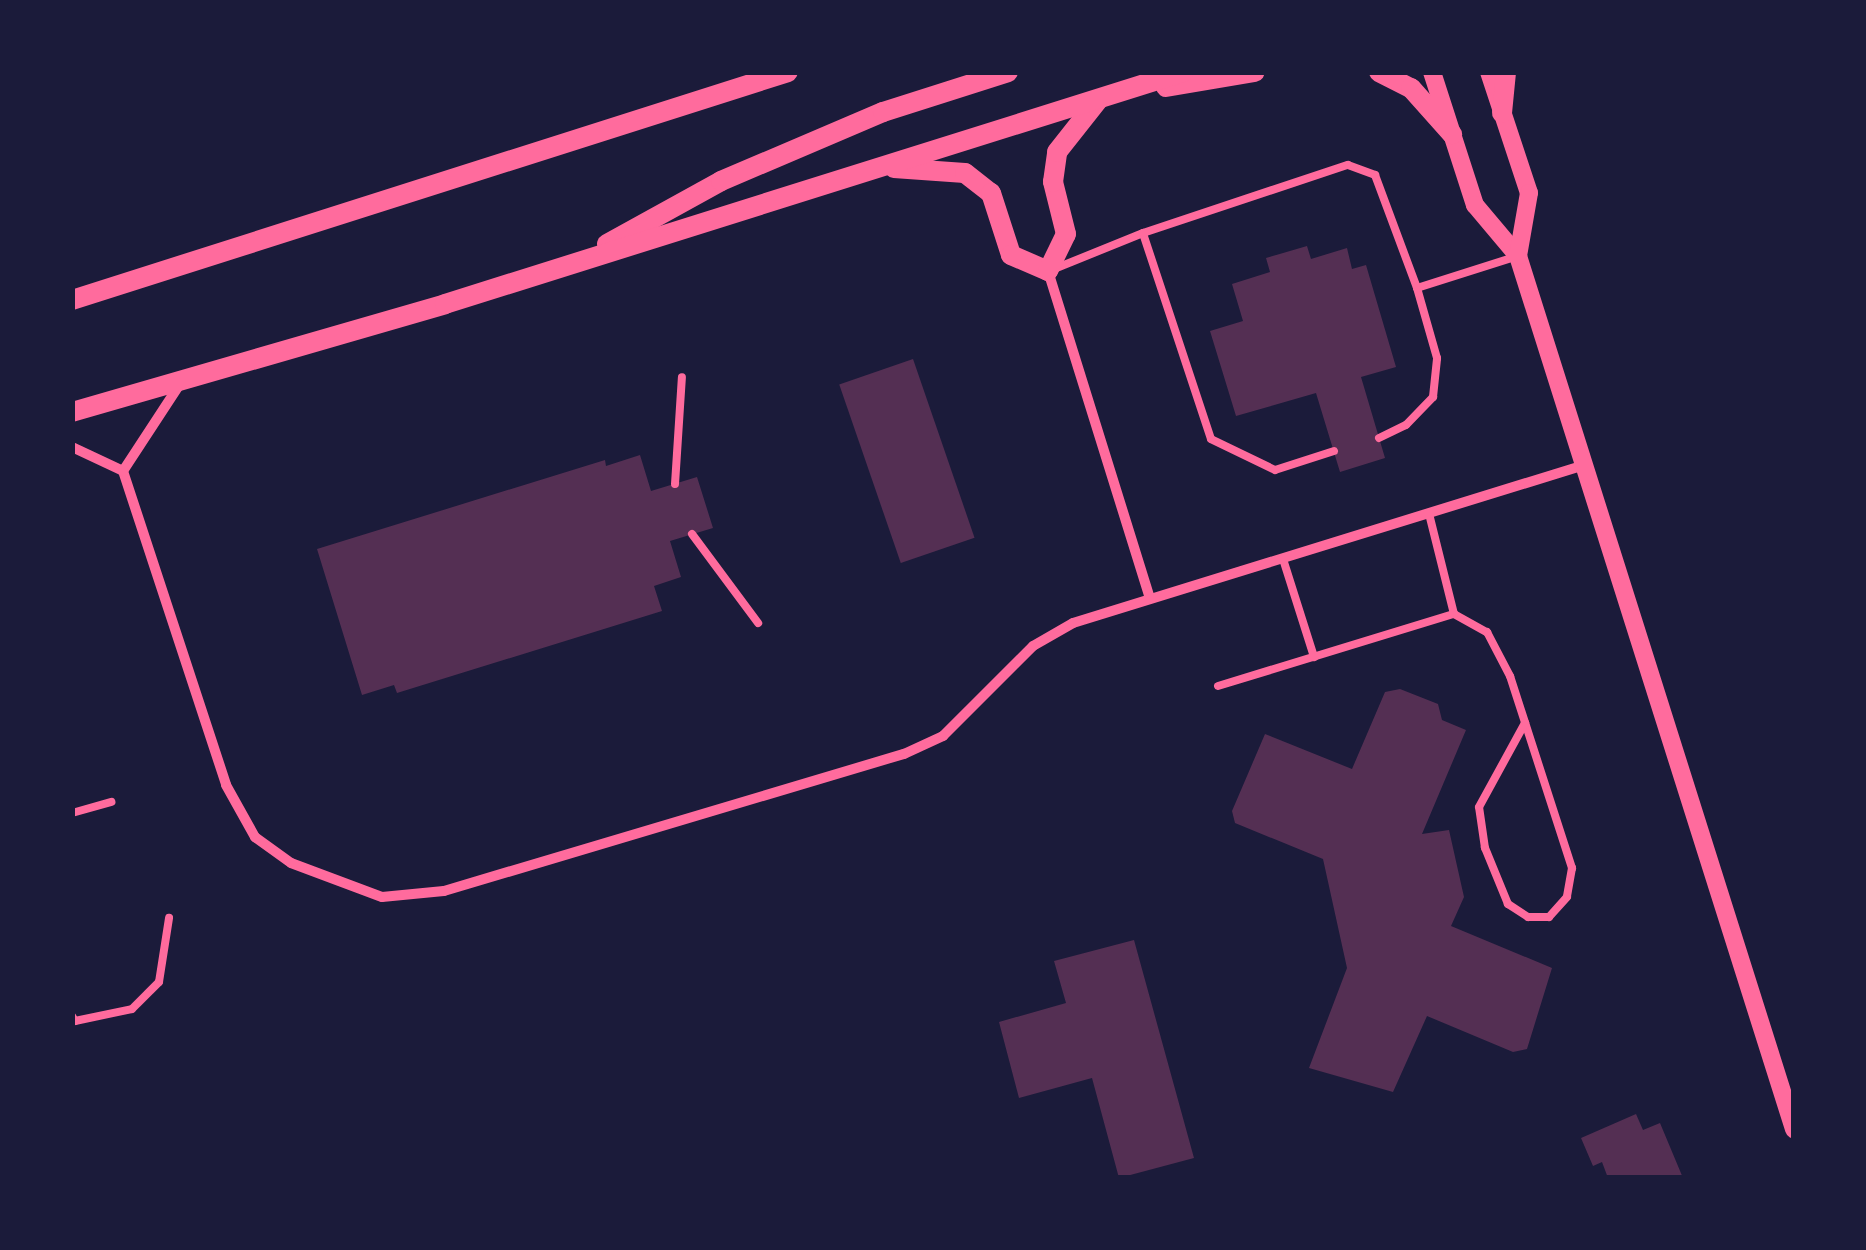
<!DOCTYPE html>
<html>
<head>
<meta charset="utf-8">
<style>
	body { margin:0 }
	#map { position:relative; width:1866px; height:1250px; overflow:hidden; background:#1b1b3a; font-family:Inter,sans-serif }
	div>[style] { position:absolute }
	[style*='--x'] { left:calc(var(--x)*1px); top:calc(var(--y)*1px); width:calc(var(--w)*1px); rotate:calc(var(--a)*1deg) }
	.building>* { inset:0; background:#542f53; transform-origin:0 0 }
	.service>* { height:8px; margin:-4px; padding:0 4px; transform-origin:4px; border-radius:4px; background:#ff6b9d }
	.minor>* { height:10px; margin:-5px; padding:0 5px; transform-origin:5px; border-radius:5px; background:#ff6b9d }
	.tertiary>* { height:18px; margin:-9px; padding:0 9px; transform-origin:9px; border-radius:9px; background:#ff6b9d }
	.secondary>* { height:20px; margin:-10px; padding:0 10px; transform-origin:10px; border-radius:10px; background:#ff6b9d }
	span { translate:-50% -50%; white-space:nowrap; text-align:center; line-height:1.15; -webkit-text-stroke:10px #1b1b3a; paint-order:stroke }
	.frame { position:absolute; inset:0; border:75px solid #1b1b3a; pointer-events:none }
</style>
</head>
<body>
<div id="map">
	<div class="building">
		<i style="clip-path:polygon(1307px 246px,1311px 259px,1347px 248px,1352px 269px,1366px 265px,1396px 367px,1361px 377px,1385px 458px,1340px 472px,1316px 393px,1236px 416px,1210px 331px,1243px 321px,1232px 284px,1270px 272px,1266px 258px)"></i>
		<i style="left:913px;top:359px;width:189px;height:78px;rotate:71deg"></i>
		<i style="clip-path:polygon(640px 455px,651px 491px,697px 477px,713px 528px,670px 541px,681px 577px,654px 586px,662px 611px,397px 693px,394px 685px,362px 695px,317px 549px,605px 460px,606px 466px)"></i>
		<i style="clip-path:polygon(1400px 689px,1438px 704px,1442px 720px,1466px 730px,1422px 834px,1449px 830px,1464px 897px,1451px 926px,1552px 968px,1527px 1049px,1513px 1052px,1427px 1016px,1393px 1092px,1309px 1068px,1347px 968px,1323px 859px,1235px 823px,1232px 811px,1265px 734px,1352px 769px,1385px 692px)"></i>
		<i style="clip-path:polygon(1134px 940px,1194px 1158px,1119px 1178px,1092px 1078px,1019px 1098px,999px 1022px,1066px 1003px,1054px 961px)"></i>
		<i style="clip-path:polygon(1636px 1114px,1643px 1130px,1660px 1123px,1683px 1178px,1608px 1178px,1602px 1162px,1593px 1166px,1581px 1138px)"></i>
	</div>
	<div class="service">
		<i style="--x:1054;--y:269;--w:96;--a:-22"></i>
		<i style="--x:1379;--y:438;--w:30;--a:-26"></i>
		<i style="--x:1406;--y:425;--w:39;--a:-46"></i>
		<i style="--x:1433;--y:397;--w:39;--a:-84"></i>
		<i style="--x:1437;--y:358;--w:73;--a:-105.9"></i>
		<i style="--x:1334;--y:451;--w:62;--a:162.1"></i>
		<i style="--x:1275;--y:470;--w:71;--a:-154.2"></i>
		<i style="--x:1211;--y:439;--w:217;--a:-108.3"></i>
		<i style="--x:1143;--y:233;--w:216;--a:-18.4"></i>
		<i style="--x:1348;--y:165;--w:29;--a:20"></i>
		<i style="--x:1375;--y:175;--w:121;--a:69.6"></i>
		<i style="--x:1417;--y:288;--w:106;--a:-17.6"></i>
		<i style="--x:675;--y:484;--w:107;--a:-86.3"></i>
		<i style="--x:692;--y:534;--w:111;--a:53.4"></i>
		<i style="--x:1283;--y:559;--w:103;--a:72.4"></i>
		<i style="--x:1454;--y:614;--w:38;--a:29"></i>
		<i style="--x:1487;--y:632;--w:50;--a:62.4"></i>
		<i style="--x:1510;--y:676;--w:202;--a:72.1"></i>
		<i style="--x:1572;--y:868;--w:29;--a:100"></i>
		<i style="--x:1567;--y:897;--w:27;--a:132"></i>
		<i style="--x:1549;--y:917;--w:21;--a:180"></i>
		<i style="--x:1528;--y:917;--w:24;--a:-147"></i>
		<i style="--x:1508;--y:904;--w:61;--a:-112.3"></i>
		<i style="--x:1485;--y:848;--w:41;--a:-98.3"></i>
		<i style="--x:1479;--y:807;--w:96;--a:-61.3"></i>
		<i style="--x:1218;--y:686;--w:247;--a:-17"></i>
		<i style="--x:1454;--y:614;--w:103;--a:-104"></i>
		<i style="--x:72;--y:813;--w:41;--a:-15.8"></i>
		<i style="--x:72;--y:1016;--w:6;--a:59"></i>
		<i style="--x:75;--y:1021;--w:58;--a:-11.9"></i>
		<i style="--x:132;--y:1009;--w:38;--a:-45"></i>
		<i style="--x:159;--y:982;--w:65;--a:-81.1"></i>
	</div>
	<div class="minor">
		<i style="--x:1048;--y:271;--w:343;--a:72.7"></i>
		<i style="--x:72;--y:447;--w:56;--a:25.2"></i>
		<i style="--x:123;--y:471;--w:330;--a:71.8"></i>
		<i style="--x:226;--y:785;--w:60;--a:60.9"></i>
		<i style="--x:255;--y:837;--w:44;--a:35.8"></i>
		<i style="--x:291;--y:863;--w:97;--a:20.5"></i>
		<i style="--x:382;--y:897;--w:62;--a:-5.5"></i>
		<i style="--x:444;--y:891;--w:480;--a:-16.6"></i>
		<i style="--x:904;--y:754;--w:43;--a:-24.8"></i>
		<i style="--x:943;--y:736;--w:127;--a:-45"></i>
		<i style="--x:1033;--y:646;--w:46;--a:-29.9"></i>
		<i style="--x:1073;--y:623;--w:532;--a:-17.17"></i>
		<i style="--x:123;--y:471;--w:104;--a:-56.8"></i>
	</div>
	<div class="tertiary">
		<i style="--x:1432;--y:72;--w:140;--a:72.1"></i>
		<i style="--x:1475;--y:205;--w:67;--a:49.9"></i>
		<i style="--x:1518;--y:256;--w:916;--a:72.46"></i>
		<i style="--x:1489;--y:72;--w:127;--a:71.7"></i>
		<i style="--x:1529;--y:193;--w:64;--a:99.9"></i>
	</div>
	<div class="secondary">
		<i style="--x:1379;--y:72;--w:36;--a:27"></i>
		<i style="--x:1411;--y:88;--w:62;--a:48.3"></i>
		<i style="--x:1166;--y:87;--w:90;--a:-9.6"></i>
		<i style="--x:1502;--y:113;--w:41;--a:-84.4"></i>
		<i style="--x:894;--y:168;--w:71;--a:4"></i>
		<i style="--x:965;--y:173;--w:33;--a:38"></i>
		<i style="--x:991;--y:193;--w:65;--a:72.1"></i>
		<i style="--x:1011;--y:255;--w:40;--a:23.4"></i>
		<i style="--x:1048;--y:271;--w:41;--a:-64.1"></i>
		<i style="--x:1066;--y:234;--w:54;--a:-104"></i>
		<i style="--x:1053;--y:182;--w:30;--a:-82"></i>
		<i style="--x:1057;--y:152;--w:66;--a:-51.7"></i>
		<i style="--x:607;--y:244;--w:130;--a:-28.9"></i>
		<i style="--x:721;--y:181;--w:176;--a:-23.1"></i>
		<i style="--x:883;--y:112;--w:131;--a:-17.7"></i>
		<i style="--x:72;--y:300;--w:751;--a:-17.66"></i>
		<i style="--x:72;--y:412;--w:388;--a:-16.1"></i>
		<i style="--x:445;--y:304;--w:774;--a:-17.45"></i>
	</div>
	<div class="frame"></div>
</div>
</body>
</html>
